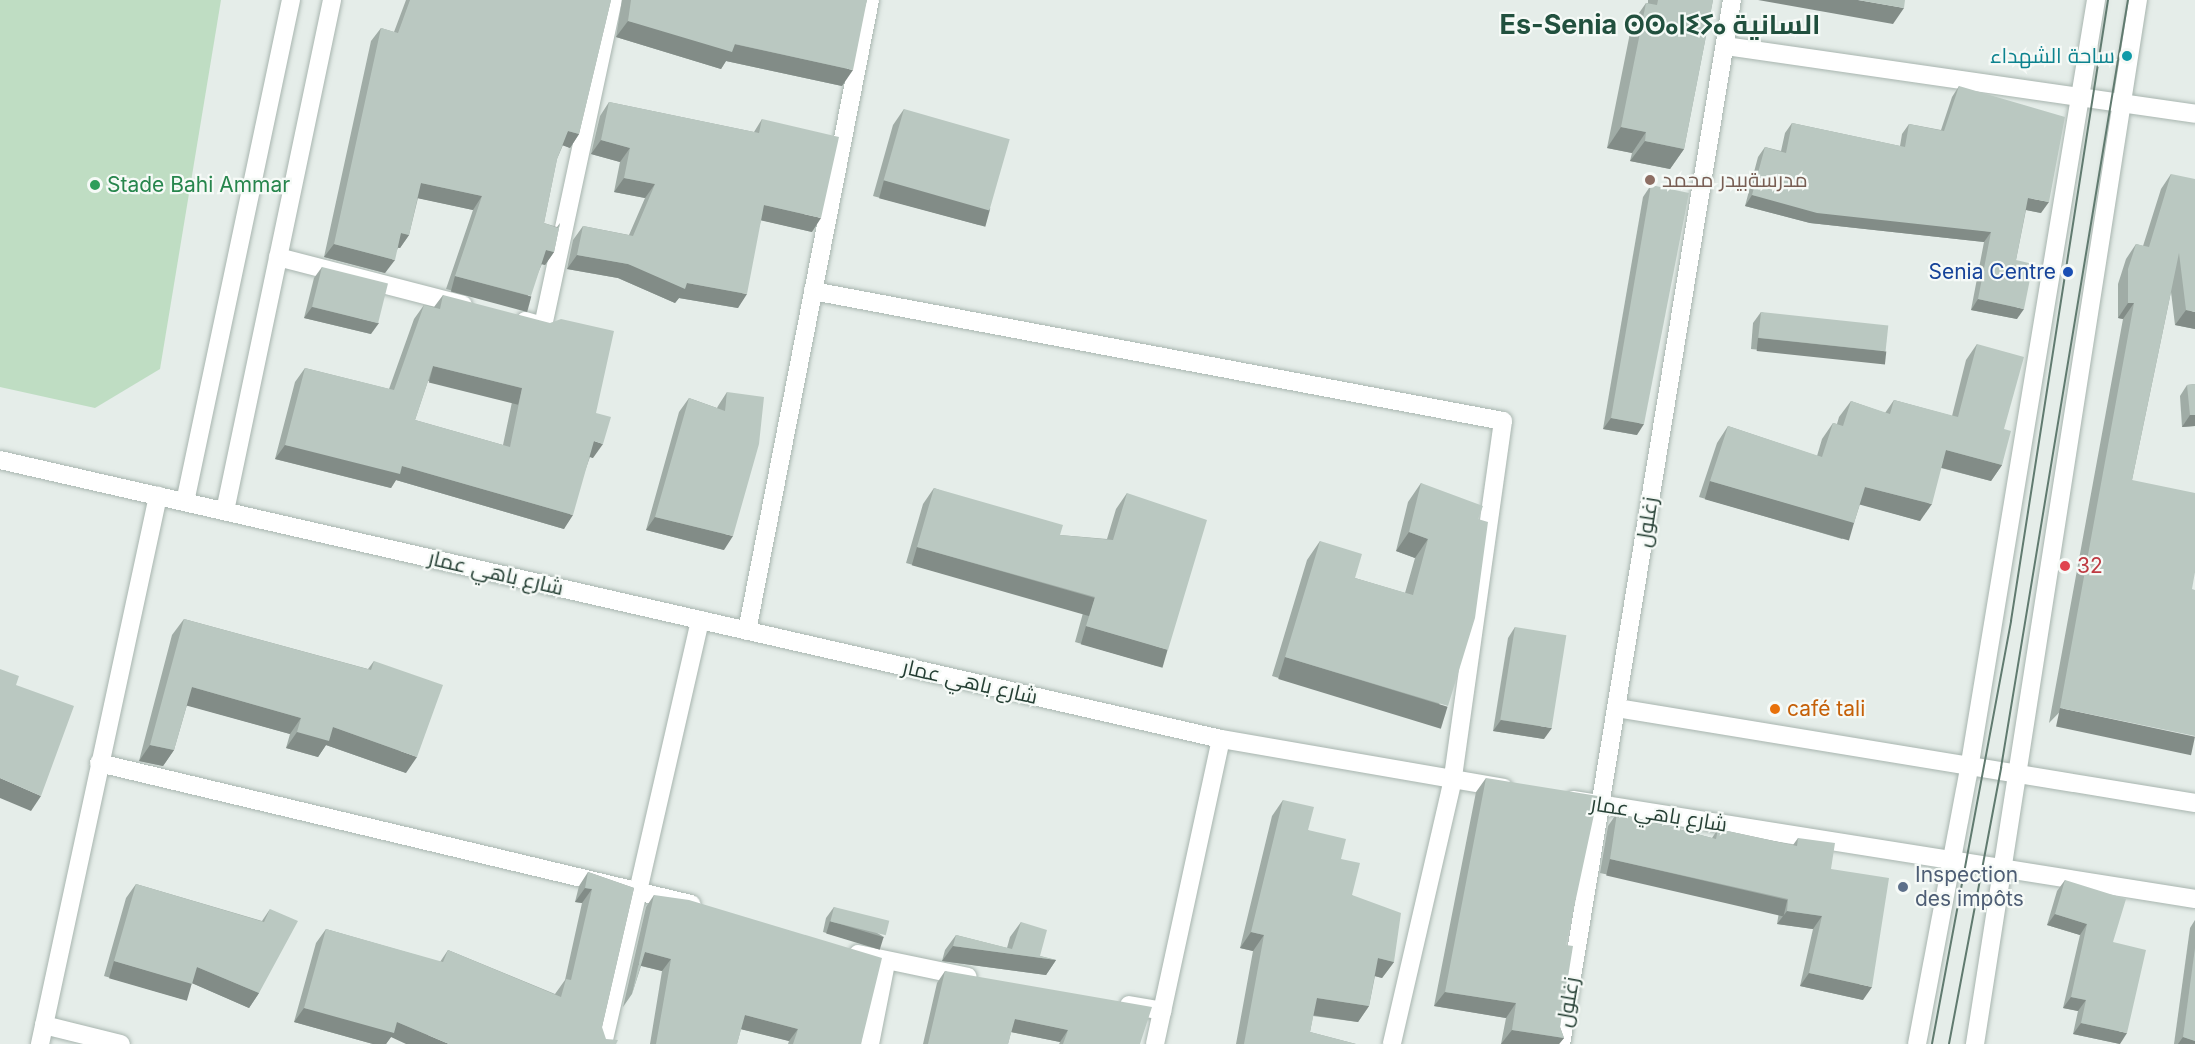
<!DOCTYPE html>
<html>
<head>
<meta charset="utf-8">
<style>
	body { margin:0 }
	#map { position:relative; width:2195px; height:1044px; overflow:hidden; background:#e5ede9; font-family:Inter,Cairo,"Noto Sans Tifinagh",sans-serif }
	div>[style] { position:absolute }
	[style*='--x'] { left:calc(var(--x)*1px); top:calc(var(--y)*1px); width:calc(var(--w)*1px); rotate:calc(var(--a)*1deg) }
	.green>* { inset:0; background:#bfddc3 }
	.roads { filter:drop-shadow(0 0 2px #a8b5af) drop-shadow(0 0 2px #a8b5af) }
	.street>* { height:18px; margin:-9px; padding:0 9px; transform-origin:9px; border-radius:9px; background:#fff }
	.secondary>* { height:18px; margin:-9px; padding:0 9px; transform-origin:9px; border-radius:9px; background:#fff }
	.tram>* { height:1.5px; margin:-0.75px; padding:0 0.75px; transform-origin:0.75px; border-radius:0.75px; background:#607a6f }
	.wall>* { inset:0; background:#a0aca6 }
	.shaded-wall>* { inset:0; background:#828c87; transform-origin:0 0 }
	.building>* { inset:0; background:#bac8c1; transform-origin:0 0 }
	.dots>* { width:16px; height:16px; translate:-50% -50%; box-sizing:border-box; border:3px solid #f6faf7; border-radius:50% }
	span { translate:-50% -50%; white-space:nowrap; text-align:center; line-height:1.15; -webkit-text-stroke:4.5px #f6faf7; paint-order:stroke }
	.culture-label { font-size:21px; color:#0d838f }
	.right { translate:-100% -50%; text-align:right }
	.education-label { font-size:21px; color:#785e54 }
	.left { translate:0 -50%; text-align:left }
	.leisure-label { font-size:21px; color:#27864d }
	.transit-label { font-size:21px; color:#164399 }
	.street-label { font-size:21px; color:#253f34 }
	.health-label { font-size:21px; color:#be3a42 }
	.food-label { font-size:21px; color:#c56008 }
	.service-label { font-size:21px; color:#4e5e75 }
	.district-label { font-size:27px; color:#21503e; font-weight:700 }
</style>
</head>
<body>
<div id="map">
	<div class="green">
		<i style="clip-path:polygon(0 0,221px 0,160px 369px,95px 408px,0 387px)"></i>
	</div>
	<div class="roads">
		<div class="street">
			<i style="--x:1725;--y:46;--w:475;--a:8.2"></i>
			<i style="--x:278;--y:257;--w:191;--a:14.5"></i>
			<i style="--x:813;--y:291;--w:702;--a:10.67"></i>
			<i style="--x:1503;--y:421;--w:361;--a:98"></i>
			<i style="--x:1453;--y:779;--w:272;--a:103"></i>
			<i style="--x:525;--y:321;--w:19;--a:16"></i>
			<i style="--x:543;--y:326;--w:333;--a:-77.9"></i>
			<i style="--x:185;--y:502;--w:513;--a:-78.08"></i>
			<i style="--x:225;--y:511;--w:522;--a:-78.17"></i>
			<i style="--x:747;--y:631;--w:643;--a:-78.97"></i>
			<i style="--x:99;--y:763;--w:609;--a:13.4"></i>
			<i style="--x:858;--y:954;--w:112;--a:11.8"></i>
			<i style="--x:1129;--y:1005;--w:34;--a:10"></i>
			<i style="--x:44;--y:1025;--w:79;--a:13.9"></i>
			<i style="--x:40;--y:1044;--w:561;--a:-77.85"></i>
			<i style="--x:603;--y:1044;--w:435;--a:-77.1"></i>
			<i style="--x:870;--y:1044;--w:83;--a:-78.8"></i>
			<i style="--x:1155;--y:1044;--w:312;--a:-77.8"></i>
			<i style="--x:1561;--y:1044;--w:1058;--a:-80.7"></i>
		</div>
		<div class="secondary">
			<i style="--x:0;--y:460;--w:1252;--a:12.87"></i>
			<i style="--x:1221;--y:739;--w:287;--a:9.8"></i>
			<i style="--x:1617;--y:708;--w:586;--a:9.33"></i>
			<i style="--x:1573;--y:800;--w:630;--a:9.04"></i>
			<i style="--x:1917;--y:1044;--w:286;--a:-79.3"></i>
			<i style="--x:1970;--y:763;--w:773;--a:-80.62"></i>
			<i style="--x:1975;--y:1044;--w:1057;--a:-81.13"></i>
		</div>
	</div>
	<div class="tram">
		<i style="--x:1932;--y:1044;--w:430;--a:-79.4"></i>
		<i style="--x:2011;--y:621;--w:629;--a:-81.12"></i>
		<i style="--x:1949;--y:1044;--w:281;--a:-79.3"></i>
		<i style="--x:2001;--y:768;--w:778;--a:-80.61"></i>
	</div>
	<div class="wall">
		<i style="clip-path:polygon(406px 0,611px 0,579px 134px,570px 148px,563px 145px,557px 159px,544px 223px,557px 227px,560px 223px,554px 252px,545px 265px,542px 264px,522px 309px,446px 289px,473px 210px,418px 198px,409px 235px,400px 248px,398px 248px,385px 273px,324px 257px,371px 41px,381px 28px,394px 32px)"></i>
		<i style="clip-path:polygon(622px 0,867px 0,842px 86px,726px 61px,721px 69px,616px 37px)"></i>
		<i style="clip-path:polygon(1648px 0,1713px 0,1684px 149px,1670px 169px,1630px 161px,1632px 153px,1607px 148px,1632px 23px,1646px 3px,1648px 3px)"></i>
		<i style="clip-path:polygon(1959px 86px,2041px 213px,2026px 210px,2016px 260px,2017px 319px,1971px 310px,1984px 242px,1810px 223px,1745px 206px,1758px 157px,1765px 147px,1781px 151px,1785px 133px,1792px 123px,1900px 146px,1902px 134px,1909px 124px,1941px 130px,1952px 97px)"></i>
		<i style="clip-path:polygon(609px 102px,754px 132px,762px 119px,812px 232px,761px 220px,738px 308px,679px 298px,675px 303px,618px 278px,567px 269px,573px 240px,583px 226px,629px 235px,645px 198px,614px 192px,620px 162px,591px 154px,600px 116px)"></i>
		<i style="clip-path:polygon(904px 109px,979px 225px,873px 196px,893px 125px)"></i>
		<i style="clip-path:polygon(2171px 174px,2195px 329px,2175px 325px,2171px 292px,2132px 480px,2195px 572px,2049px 723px,2123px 319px,2118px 318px,2118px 284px,2126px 259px,2136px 244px,2143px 246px,2161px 189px)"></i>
		<i style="clip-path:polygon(1651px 185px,1637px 435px,1603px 429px,1643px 197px)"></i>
		<i style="clip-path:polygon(322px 267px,371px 334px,304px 318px,314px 278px)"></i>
		<i style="clip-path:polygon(evenodd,443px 295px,596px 413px,593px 458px,590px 457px,564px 529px,396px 480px,391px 488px,275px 459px,295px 382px,305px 368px,389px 389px,414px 319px,424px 305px,434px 307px,443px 295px,428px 381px,512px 402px,503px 445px,415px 420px,428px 381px)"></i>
		<i style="clip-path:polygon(1761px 312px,1886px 352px,1878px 363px,1751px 349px,1753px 323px)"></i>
		<i style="clip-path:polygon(1977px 344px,2004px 429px,2002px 465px,1991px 481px,1941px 468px,1920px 521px,1860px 504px,1854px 523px,1842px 539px,1699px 497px,1717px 443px,1728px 426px,1817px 456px,1822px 439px,1833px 423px,1837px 424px,1839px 417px,1851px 401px,1885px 413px,1894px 400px,1952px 416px,1966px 360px)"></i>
		<i style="clip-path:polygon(2195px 384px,2195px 426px,2182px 427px,2180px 396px,2187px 385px)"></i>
		<i style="clip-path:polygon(727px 392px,724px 550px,646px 530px,679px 412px,689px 398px,717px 408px,718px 406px)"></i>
		<i style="clip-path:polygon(1421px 483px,1478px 519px,1435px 725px,1272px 676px,1307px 560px,1320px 541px,1355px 578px,1405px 593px,1415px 558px,1396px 551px,1408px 502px)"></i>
		<i style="clip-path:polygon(934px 488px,1060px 535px,1107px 539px,1116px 509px,1127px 493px,1157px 666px,1075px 642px,1083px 613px,906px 563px,923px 504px)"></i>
		<i style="clip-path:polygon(184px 619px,368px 669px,374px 661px,406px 773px,326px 745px,318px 757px,286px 748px,290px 734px,187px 705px,174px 750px,163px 766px,139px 761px,172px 635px)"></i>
		<i style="clip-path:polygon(1515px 627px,1544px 739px,1493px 731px,1508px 638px)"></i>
		<i style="clip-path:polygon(1486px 778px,1566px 945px,1560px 1027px,1564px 1038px,1559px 1044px,1501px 1044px,1506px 1018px,1434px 1006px,1476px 792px)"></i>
		<i style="clip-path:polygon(1283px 800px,1308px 830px,1341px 859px,1352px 895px,1394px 962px,1382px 978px,1375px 976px,1369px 1006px,1358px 1022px,1313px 1016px,1310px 1032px,1356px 1044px,1236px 1044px,1253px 951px,1240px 948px,1272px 816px)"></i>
		<i style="clip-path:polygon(1617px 813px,1712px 838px,1718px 829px,1793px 845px,1798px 838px,1831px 869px,1863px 1000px,1800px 986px,1813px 929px,1777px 924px,1779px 912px,1600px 873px,1608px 826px)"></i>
		<i style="clip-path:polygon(588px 872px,634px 888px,602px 1027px,391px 1037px,386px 1044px,373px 1044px,294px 1022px,316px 943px,326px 929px,440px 962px,448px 950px,555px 994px,565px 980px,582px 903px,575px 902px,579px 886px)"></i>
		<i style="clip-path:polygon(2065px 880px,2113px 942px,2120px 1044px,2073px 1034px,2078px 1011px,2063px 1008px,2080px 935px,2047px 925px,2057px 891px)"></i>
		<i style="clip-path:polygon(136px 884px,262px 921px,270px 909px,259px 993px,249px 1008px,192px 983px,182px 999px,104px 976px,126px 898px)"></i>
		<i style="clip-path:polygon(654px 895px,861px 1044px,788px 1044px,789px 1041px,741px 1029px,737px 1044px,650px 1044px,662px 971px,641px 966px,632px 994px,623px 1007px,646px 907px)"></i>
		<i style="clip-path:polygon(834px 907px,884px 937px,877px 948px,823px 932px,826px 918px)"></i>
		<i style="clip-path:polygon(2195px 920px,2195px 1044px,2174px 1044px,2190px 928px)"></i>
		<i style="clip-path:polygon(1021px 922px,1040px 956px,1056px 960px,1046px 975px,942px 961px,945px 950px,956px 935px,1007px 948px,1010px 937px)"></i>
		<i style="clip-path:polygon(945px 971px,1140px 1044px,1059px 1044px,1060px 1042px,1011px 1032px,1008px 1044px,923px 1044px,937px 983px)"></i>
	</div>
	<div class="shaded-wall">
		<i style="clip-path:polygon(1758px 0,1858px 0,1904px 8px,1893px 24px)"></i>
		<i style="clip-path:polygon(628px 21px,853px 70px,842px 86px,726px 61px,721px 69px,616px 37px)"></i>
		<i style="clip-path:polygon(1621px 127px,1646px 132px,1632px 153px,1607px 148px)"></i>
		<i style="clip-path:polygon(568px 131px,579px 134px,570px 148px,559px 144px)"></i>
		<i style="clip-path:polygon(601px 140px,630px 148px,620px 162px,591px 154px)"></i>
		<i style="clip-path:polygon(1645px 141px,1684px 149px,1670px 169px,1630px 161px)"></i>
		<i style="clip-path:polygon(624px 178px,655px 184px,645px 198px,614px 192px)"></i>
		<i style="left:884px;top:180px;width:110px;height:19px;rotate:15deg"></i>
		<i style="clip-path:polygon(421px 183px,482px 196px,473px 210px,412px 197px)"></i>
		<i style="clip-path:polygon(1752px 195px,1991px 232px,1984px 242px,1810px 223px,1745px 206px)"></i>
		<i style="clip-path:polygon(2028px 198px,2049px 202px,2041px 213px,2021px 209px)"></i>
		<i style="clip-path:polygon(764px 205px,821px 218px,812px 232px,755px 219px)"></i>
		<i style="clip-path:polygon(401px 233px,409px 235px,400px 248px,392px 246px)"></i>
		<i style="clip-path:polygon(334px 244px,395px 260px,385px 273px,324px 257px)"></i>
		<i style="clip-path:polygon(546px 250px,554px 252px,545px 265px,537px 263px)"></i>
		<i style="clip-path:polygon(577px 255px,628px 264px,687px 283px,747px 294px,738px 308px,679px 298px,675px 303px,618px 278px,567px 269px)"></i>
		<i style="left:455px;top:276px;width:79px;height:16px;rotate:15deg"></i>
		<i style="clip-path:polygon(1978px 299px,2024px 309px,2017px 319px,1971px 310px)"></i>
		<i style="clip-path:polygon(2128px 303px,2134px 303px,2123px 319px,2118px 318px)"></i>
		<i style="clip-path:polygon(312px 307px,379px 323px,371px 334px,304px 318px)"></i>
		<i style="clip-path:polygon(2186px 310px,2195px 312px,2195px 329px,2175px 325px)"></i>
		<i style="left:1758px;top:338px;width:129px;height:13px;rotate:6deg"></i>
		<i style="left:433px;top:366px;width:92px;height:17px;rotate:14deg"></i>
		<i style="clip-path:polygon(2190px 415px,2195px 415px,2195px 426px,2182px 427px)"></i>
		<i style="clip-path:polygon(1611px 418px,1644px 424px,1637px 435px,1603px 429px)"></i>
		<i style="clip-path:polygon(594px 441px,603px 444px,593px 458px,584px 455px)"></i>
		<i style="clip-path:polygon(285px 445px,402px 466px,573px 515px,564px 529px,396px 480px,391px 488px,275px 459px)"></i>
		<i style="clip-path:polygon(1946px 450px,2002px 465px,1991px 481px,1935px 466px)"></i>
		<i style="left:1710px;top:481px;width:150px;height:19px;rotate:16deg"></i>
		<i style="clip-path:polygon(1865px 487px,1932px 504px,1920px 521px,1854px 503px)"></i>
		<i style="clip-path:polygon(655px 517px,733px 536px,724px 550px,646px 530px)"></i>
		<i style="clip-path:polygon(1409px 532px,1428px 539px,1415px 558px,1396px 551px)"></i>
		<i style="left:917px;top:547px;width:185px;height:19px;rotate:16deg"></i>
		<i style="left:1086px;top:626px;width:85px;height:19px;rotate:16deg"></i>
		<i style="left:1285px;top:657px;width:170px;height:23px;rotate:17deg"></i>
		<i style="clip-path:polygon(192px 687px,301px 718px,290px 734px,181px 704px)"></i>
		<i style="left:2060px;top:708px;width:138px;height:19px;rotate:12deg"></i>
		<i style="clip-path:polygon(1501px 720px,1552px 728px,1544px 739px,1493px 731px)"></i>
		<i style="clip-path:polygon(333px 727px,417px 757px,406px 773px,326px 745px,318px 757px,286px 748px,297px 732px)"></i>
		<i style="clip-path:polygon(150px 745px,174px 750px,163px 766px,139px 761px)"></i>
		<i style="clip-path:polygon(0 778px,41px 796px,31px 811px,0 798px)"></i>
		<i style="left:1610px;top:859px;width:182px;height:17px;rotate:13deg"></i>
		<i style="clip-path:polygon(585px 888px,592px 889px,582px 903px,575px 902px)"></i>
		<i style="clip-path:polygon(1787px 911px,1822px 916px,1813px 929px,1777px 924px)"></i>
		<i style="clip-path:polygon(2055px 914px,2087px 924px,2080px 935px,2047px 925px)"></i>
		<i style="left:830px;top:921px;width:56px;height:13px;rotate:17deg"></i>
		<i style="clip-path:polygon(1251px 932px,1264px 935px,1253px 951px,1240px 948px)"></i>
		<i style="clip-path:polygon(953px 946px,1056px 960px,1046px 975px,942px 961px)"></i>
		<i style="clip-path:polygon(645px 952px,671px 959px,662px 971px,638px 965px)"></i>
		<i style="clip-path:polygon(1378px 958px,1394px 962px,1382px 978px,1367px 974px)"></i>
		<i style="left:114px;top:961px;width:81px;height:18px;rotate:16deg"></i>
		<i style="clip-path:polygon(197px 967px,259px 993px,249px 1008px,187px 981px)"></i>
		<i style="clip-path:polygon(1809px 973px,1872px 987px,1863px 1000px,1800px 986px)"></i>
		<i style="clip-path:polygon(1445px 992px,1516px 1003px,1506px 1018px,1434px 1006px)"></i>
		<i style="clip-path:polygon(2071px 997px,2086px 1000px,2078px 1011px,2063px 1008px)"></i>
		<i style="clip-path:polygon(1317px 998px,1369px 1006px,1358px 1022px,1305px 1014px)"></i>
		<i style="clip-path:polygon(304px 1008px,397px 1022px,449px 1044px,406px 1044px,391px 1037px,386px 1044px,373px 1044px,294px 1022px)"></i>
		<i style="clip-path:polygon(745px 1015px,798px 1029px,789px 1041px,736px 1028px)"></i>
		<i style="clip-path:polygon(1015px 1019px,1068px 1030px,1060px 1042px,1006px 1031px)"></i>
		<i style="clip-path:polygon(2081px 1023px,2127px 1033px,2120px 1044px,2073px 1034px)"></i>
		<i style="clip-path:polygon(1512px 1030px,1564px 1038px,1559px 1044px,1501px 1044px)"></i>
		<i style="clip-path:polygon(2183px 1037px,2195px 1041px,2195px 1044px,2178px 1044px)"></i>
	</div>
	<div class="building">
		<i style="clip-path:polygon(410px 0,611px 0,579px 134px,568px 131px,557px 159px,544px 223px,558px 228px,560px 223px,554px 252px,546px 250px,531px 296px,455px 276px,482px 196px,421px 183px,409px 235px,401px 233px,395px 260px,334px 244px,381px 28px,398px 33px)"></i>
		<i style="clip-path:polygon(631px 0,867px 0,853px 70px,735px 44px,732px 52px,628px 21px)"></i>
		<i style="clip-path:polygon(1658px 0,1713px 0,1684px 149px,1645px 141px,1646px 132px,1621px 127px,1646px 3px,1657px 5px)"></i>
		<i style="clip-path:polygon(1858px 0,1905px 0,1904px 8px)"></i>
		<i style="clip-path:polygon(1959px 86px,2065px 117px,2049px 202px,2028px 198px,2016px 260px,2033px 264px,2024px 309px,1978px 299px,1991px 232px,1817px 213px,1752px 195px,1765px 147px,1786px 153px,1792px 123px,1905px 147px,1909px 124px,1944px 131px)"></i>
		<i style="clip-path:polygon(609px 102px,759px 133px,762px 119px,839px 137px,821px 218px,764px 205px,747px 294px,687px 283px,685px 289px,628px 264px,577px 255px,583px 226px,633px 236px,655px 184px,624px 178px,630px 148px,601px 140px)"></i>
		<i style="left:904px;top:109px;width:110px;height:74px;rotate:16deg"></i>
		<i style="clip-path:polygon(2171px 174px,2195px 179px,2195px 312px,2186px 310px,2179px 253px,2132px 480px,2195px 493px,2195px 572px,2192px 589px,2195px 590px,2195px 736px,2060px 708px,2134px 303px,2128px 303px,2128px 269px,2136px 244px,2149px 247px)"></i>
		<i style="clip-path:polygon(1651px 185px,1689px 193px,1644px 424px,1611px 418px)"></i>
		<i style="left:322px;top:267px;width:68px;height:41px;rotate:14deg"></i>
		<i style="clip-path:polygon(evenodd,443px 295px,550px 323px,561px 319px,614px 331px,596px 413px,611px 417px,603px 444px,594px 441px,573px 515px,402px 466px,400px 474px,285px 445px,305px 368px,394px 390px,424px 305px,440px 309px,443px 295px,433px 366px,522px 388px,510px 447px,415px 420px,433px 366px)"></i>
		<i style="left:1761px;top:312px;width:128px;height:26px;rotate:6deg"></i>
		<i style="clip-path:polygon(1977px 344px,2024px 357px,2004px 429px,2011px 431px,2002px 465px,1946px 450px,1932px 504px,1865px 487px,1854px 523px,1710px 481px,1728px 426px,1822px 457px,1833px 423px,1843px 426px,1851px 401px,1890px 414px,1894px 400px,1958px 417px)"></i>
		<i style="clip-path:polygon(2195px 384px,2195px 415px,2190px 415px,2187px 385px)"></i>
		<i style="clip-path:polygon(727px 392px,764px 397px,759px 444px,733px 536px,655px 517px,689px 398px,725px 411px)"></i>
		<i style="clip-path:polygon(1421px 483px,1483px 506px,1478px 519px,1488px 522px,1475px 618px,1448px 706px,1285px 657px,1320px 541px,1362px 554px,1355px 578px,1413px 595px,1428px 539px,1409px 532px)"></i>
		<i style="clip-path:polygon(934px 488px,1063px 525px,1060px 535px,1113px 540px,1127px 493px,1207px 520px,1168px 650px,1086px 626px,1095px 597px,917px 547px)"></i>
		<i style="clip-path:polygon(184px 619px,371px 670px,374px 661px,443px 685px,417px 757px,333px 727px,329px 741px,297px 732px,301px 718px,192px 687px,174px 750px,150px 745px)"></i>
		<i style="left:1515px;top:627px;width:52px;height:94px;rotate:9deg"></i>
		<i style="clip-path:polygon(0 669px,19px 676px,16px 685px,74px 706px,41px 796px,0 778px)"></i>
		<i style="clip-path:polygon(1486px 778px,1598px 796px,1566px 945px,1573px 946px,1560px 1027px,1564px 1038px,1512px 1030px,1516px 1003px,1445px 992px)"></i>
		<i style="clip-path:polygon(1283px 800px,1314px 807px,1308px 830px,1346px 839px,1341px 859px,1360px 863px,1352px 895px,1401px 913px,1394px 962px,1378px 958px,1369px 1006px,1317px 998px,1310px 1032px,1356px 1044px,1244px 1044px,1264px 935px,1251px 932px)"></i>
		<i style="clip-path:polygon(1617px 813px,1716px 839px,1718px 829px,1797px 846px,1798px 838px,1835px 843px,1831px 869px,1889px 878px,1872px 987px,1809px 973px,1822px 916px,1787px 911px,1788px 899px,1610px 859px)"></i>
		<i style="clip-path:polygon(588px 872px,634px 888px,602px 1027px,606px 1039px,618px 1040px,616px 1044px,449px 1044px,397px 1022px,394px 1033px,304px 1008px,326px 929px,443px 962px,448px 950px,561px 997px,566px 979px,571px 980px,592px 889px,585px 888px)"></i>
		<i style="clip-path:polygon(2065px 880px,2126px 899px,2113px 942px,2146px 950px,2127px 1033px,2081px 1023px,2086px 1000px,2071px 997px,2087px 924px,2055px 914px)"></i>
		<i style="clip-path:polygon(136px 884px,264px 922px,270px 909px,298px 921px,259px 993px,197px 967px,192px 984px,114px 961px)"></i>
		<i style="clip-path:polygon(654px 895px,689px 900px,882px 958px,861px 1044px,793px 1044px,798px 1029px,745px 1015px,737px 1044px,656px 1044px,671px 959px,645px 952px,632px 994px)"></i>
		<i style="left:834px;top:907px;width:57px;height:15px;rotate:14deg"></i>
		<i style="clip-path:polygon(1021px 922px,1047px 930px,1040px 956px,1056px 960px,953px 946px,956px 935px,1012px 949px)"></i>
		<i style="clip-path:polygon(2195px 948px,2195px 1041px,2183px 1037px)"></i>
		<i style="clip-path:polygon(945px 971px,1152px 1007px,1140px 1044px,1063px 1044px,1068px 1030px,1015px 1019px,1008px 1044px,928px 1044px)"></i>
	</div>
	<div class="dots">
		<i style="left:2127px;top:56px;background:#0f9aa8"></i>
		<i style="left:1650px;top:180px;background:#8d6e63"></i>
		<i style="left:95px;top:185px;background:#2e9e5b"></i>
		<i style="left:2068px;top:272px;background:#1a4fb4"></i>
		<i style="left:2065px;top:566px;background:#e0444e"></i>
		<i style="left:1775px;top:709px;background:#e8710a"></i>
		<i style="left:1903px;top:887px;background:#5c6f8a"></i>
	</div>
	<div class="culture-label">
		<span class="right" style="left:2115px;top:56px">ساحة الشهداء</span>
	</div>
	<div class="education-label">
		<span class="left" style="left:1662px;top:180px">مدرسةبيدر محمد</span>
	</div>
	<div class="leisure-label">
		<span class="left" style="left:107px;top:185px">Stade Bahi Ammar</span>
	</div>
	<div class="transit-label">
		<span class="right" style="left:2056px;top:272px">Senia Centre</span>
	</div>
	<div class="street-label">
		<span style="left:1647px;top:522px;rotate:-81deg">زغلول</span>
		<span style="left:496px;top:573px;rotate:13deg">شارع باهي عمار</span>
		<span style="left:970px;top:682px;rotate:13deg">شارع باهي عمار</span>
		<span style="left:1659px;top:814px;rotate:9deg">شارع باهي عمار</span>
		<span style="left:1568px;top:1002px;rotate:-80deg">زغلول</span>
	</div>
	<div class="health-label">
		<span class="left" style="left:2077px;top:566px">32</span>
	</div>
	<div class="food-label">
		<span class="left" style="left:1787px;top:709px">café tali</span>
	</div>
	<div class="service-label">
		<span class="left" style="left:1915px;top:887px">Inspection<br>des impôts</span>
	</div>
	<div class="district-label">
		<span style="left:1660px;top:25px">Es-Senia ⵙⵙⴰⵏⵉⵢⴰ السانية</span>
	</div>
</div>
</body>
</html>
